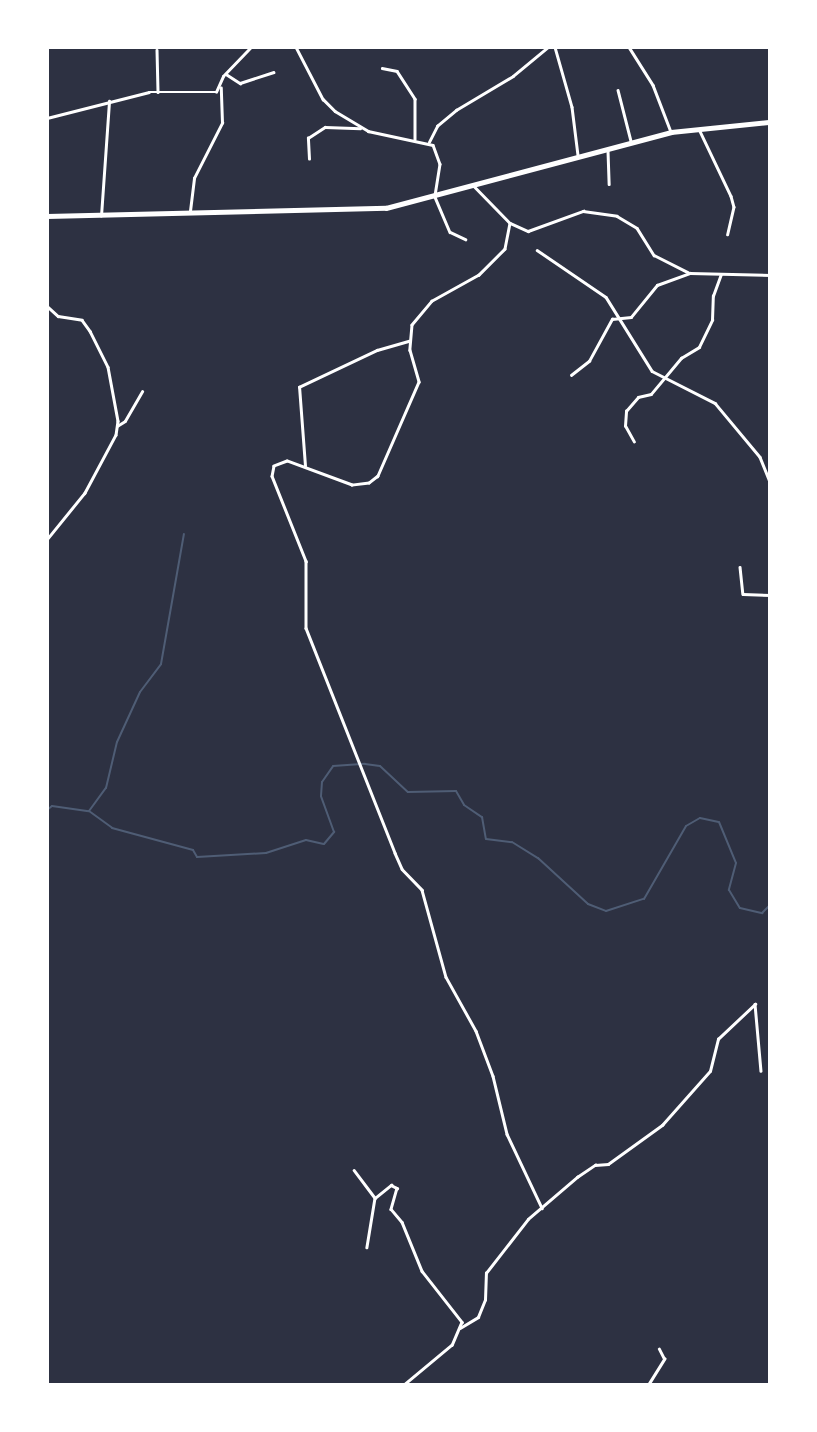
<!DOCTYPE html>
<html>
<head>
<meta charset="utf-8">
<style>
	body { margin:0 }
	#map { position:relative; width:817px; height:1432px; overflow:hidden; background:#2d3142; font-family:"Roboto Condensed",sans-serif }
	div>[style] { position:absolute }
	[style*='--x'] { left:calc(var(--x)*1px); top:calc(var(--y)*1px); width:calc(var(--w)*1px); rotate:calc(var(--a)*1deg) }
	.stream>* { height:2px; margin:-1px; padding:0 1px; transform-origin:1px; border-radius:1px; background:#4f5d75 }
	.minor>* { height:2.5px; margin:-1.25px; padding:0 1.25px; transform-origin:1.25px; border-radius:1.25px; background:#fff }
	.secondary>* { height:4.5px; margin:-2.25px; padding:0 2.25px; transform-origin:2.25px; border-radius:2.25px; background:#fff }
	span { translate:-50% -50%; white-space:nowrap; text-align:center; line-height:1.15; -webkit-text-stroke:5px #fff; paint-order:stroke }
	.frame { position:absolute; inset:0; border:49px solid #fff; pointer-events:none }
</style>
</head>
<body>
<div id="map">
	<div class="stream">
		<i style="--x:47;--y:810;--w:6;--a:-39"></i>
		<i style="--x:52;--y:806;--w:37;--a:8"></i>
		<i style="--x:89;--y:811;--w:29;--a:-54"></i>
		<i style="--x:106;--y:788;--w:47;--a:-76.6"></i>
		<i style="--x:117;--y:742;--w:55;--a:-65.3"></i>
		<i style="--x:140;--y:692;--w:35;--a:-53"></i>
		<i style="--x:161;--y:664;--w:132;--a:-80"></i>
		<i style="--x:89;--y:811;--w:29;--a:36"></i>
		<i style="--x:112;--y:828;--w:84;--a:15.2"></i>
		<i style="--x:193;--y:850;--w:8;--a:60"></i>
		<i style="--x:197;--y:857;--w:69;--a:-3.3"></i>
		<i style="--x:266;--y:853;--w:42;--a:-18"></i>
		<i style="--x:306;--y:840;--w:18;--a:13"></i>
		<i style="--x:324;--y:844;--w:16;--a:-50"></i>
		<i style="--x:334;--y:832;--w:38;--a:-110"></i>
		<i style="--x:321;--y:796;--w:14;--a:-86"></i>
		<i style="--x:322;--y:782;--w:19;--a:-55"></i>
		<i style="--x:333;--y:766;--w:32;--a:-4"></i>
		<i style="--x:365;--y:764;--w:15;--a:8"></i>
		<i style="--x:380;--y:766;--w:38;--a:43"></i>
		<i style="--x:408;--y:792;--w:48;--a:-1.2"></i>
		<i style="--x:456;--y:791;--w:16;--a:60"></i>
		<i style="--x:464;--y:805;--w:22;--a:34"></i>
		<i style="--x:482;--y:817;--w:22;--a:80"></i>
		<i style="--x:486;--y:839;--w:26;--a:7"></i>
		<i style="--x:512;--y:842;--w:31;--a:32"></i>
		<i style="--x:538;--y:858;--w:68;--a:42.6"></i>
		<i style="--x:588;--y:904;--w:19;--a:21"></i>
		<i style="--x:606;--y:911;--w:40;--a:-18"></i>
		<i style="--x:644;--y:899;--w:84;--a:-60.1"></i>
		<i style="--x:686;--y:826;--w:16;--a:-30"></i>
		<i style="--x:700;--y:818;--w:19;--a:12"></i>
		<i style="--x:719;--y:822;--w:44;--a:67.5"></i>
		<i style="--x:736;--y:863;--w:28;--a:105"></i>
		<i style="--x:729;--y:890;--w:21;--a:59"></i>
		<i style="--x:740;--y:908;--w:23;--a:13"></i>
		<i style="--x:762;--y:913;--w:11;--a:-45"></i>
	</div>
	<div class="minor">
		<i style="--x:296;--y:47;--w:59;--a:62.6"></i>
		<i style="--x:323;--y:99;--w:17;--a:45"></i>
		<i style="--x:335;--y:111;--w:39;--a:31"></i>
		<i style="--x:368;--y:131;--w:66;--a:12.2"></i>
		<i style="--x:433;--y:145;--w:20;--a:70"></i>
		<i style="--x:440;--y:164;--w:33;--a:99"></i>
		<i style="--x:435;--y:197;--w:38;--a:67"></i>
		<i style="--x:450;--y:232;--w:17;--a:25"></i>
		<i style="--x:555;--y:47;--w:62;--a:74.2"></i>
		<i style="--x:572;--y:107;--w:48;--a:82.9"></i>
		<i style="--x:629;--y:47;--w:45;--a:57.7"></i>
		<i style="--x:653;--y:85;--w:50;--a:69"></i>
		<i style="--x:157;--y:50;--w:42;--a:88.6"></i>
		<i style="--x:382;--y:68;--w:15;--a:11"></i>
		<i style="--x:397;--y:71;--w:33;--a:57"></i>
		<i style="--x:415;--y:99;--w:40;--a:90"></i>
		<i style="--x:226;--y:74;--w:17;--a:33"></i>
		<i style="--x:240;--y:83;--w:35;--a:-18"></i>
		<i style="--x:618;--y:90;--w:53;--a:75.7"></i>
		<i style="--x:47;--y:118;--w:105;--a:-14.3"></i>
		<i style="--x:149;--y:92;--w:67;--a:0"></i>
		<i style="--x:216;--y:92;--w:17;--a:-66"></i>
		<i style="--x:223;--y:76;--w:40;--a:-46"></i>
		<i style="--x:699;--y:129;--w:74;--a:64.5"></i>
		<i style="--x:731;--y:196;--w:11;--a:75"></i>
		<i style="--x:734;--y:207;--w:28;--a:103"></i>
		<i style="--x:429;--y:142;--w:18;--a:-63"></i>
		<i style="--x:437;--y:126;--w:25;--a:-40"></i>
		<i style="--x:456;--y:110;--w:66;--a:-30.8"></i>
		<i style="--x:513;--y:76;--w:45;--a:-39.6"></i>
		<i style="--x:608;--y:151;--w:33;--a:88"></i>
		<i style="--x:309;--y:159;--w:21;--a:-93"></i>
		<i style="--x:308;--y:138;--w:20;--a:-33"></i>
		<i style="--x:325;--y:127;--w:35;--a:2"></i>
		<i style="--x:473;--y:185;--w:53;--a:45.8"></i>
		<i style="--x:510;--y:223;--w:26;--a:101"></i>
		<i style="--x:505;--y:249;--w:37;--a:135"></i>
		<i style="--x:479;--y:275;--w:54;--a:151"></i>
		<i style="--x:432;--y:301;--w:31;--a:130"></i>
		<i style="--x:412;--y:325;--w:25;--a:95"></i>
		<i style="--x:410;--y:350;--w:33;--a:74"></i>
		<i style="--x:419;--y:382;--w:103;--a:113.6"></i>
		<i style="--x:378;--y:476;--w:11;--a:142"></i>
		<i style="--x:369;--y:483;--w:17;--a:173"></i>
		<i style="--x:352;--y:485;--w:69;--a:-159.7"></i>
		<i style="--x:287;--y:461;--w:14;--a:159"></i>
		<i style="--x:274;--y:466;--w:10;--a:101"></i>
		<i style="--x:272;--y:476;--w:92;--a:68.2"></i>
		<i style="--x:306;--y:561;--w:67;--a:90"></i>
		<i style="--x:306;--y:628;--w:242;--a:68.4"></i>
		<i style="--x:395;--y:853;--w:17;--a:66"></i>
		<i style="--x:402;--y:869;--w:29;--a:46"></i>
		<i style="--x:422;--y:890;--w:90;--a:74.6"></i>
		<i style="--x:446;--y:977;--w:62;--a:60.9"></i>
		<i style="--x:476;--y:1031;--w:48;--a:69.3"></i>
		<i style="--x:493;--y:1076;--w:60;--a:76.4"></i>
		<i style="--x:507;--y:1134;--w:82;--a:64.7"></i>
		<i style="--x:190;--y:211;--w:33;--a:-83"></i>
		<i style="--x:194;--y:178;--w:62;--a:-63"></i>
		<i style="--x:222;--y:123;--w:35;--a:-92"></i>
		<i style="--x:101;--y:216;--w:115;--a:-86"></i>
		<i style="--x:510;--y:223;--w:20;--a:24"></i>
		<i style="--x:528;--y:231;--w:59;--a:-20"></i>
		<i style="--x:583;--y:211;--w:34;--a:8"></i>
		<i style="--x:617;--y:216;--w:23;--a:31"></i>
		<i style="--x:637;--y:228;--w:32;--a:58"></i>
		<i style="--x:654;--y:255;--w:38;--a:27"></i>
		<i style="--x:537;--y:250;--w:83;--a:34.3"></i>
		<i style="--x:606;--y:297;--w:87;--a:58.1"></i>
		<i style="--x:652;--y:371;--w:71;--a:26.9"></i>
		<i style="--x:715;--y:403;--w:70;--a:50.2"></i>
		<i style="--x:760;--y:457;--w:27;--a:68"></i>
		<i style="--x:47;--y:306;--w:15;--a:42"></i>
		<i style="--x:58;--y:316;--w:24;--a:9"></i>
		<i style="--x:82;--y:320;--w:14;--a:54"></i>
		<i style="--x:90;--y:331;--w:40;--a:63.4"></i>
		<i style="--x:108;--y:367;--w:55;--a:79.5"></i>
		<i style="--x:118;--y:421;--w:14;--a:98"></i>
		<i style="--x:116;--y:435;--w:66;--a:118.1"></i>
		<i style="--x:85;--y:493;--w:60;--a:129"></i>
		<i style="--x:571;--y:375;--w:23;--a:-38"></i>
		<i style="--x:589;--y:361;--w:48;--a:-61.3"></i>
		<i style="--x:612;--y:319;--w:19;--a:-6"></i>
		<i style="--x:631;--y:317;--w:41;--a:-50.9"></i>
		<i style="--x:657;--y:285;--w:35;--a:-20"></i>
		<i style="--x:690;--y:273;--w:80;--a:1.4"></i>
		<i style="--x:117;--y:426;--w:9;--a:-32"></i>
		<i style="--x:125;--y:421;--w:34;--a:-60"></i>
		<i style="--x:634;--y:442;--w:18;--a:-119"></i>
		<i style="--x:625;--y:426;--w:15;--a:-86"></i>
		<i style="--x:626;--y:411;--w:18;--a:-49"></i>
		<i style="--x:638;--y:397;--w:13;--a:-13"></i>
		<i style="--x:651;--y:394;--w:47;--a:-50.2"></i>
		<i style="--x:681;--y:358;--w:21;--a:-31"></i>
		<i style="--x:699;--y:347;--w:30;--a:-64"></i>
		<i style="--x:712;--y:320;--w:24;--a:-88"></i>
		<i style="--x:713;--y:296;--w:23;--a:-70"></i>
		<i style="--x:305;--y:466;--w:79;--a:-94.3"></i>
		<i style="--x:299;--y:387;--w:86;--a:-25.4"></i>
		<i style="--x:377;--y:350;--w:33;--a:-16"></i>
		<i style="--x:740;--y:567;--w:27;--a:84"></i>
		<i style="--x:743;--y:594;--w:27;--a:2"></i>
		<i style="--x:354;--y:1170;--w:35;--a:53"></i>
		<i style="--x:375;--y:1198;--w:50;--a:99.3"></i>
		<i style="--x:375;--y:1198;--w:21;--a:-39"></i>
		<i style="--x:391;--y:1185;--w:7;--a:27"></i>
		<i style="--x:397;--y:1188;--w:22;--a:106"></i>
		<i style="--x:391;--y:1209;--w:17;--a:50"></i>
		<i style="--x:402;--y:1222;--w:53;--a:67.8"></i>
		<i style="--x:422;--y:1271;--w:65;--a:51.9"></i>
		<i style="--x:462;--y:1322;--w:25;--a:113"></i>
		<i style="--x:452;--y:1345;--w:62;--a:140.2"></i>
		<i style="--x:460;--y:1328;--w:21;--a:-31"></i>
		<i style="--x:478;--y:1317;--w:18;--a:-68"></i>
		<i style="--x:485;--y:1300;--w:27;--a:-88"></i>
		<i style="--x:486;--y:1273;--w:68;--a:-52.1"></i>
		<i style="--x:528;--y:1219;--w:65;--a:-40.6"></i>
		<i style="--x:577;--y:1177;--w:22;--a:-34"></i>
		<i style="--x:595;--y:1165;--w:13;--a:-4"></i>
		<i style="--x:608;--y:1164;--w:67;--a:-35.8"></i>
		<i style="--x:662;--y:1125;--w:72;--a:-48.4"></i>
		<i style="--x:710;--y:1071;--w:33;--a:-76"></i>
		<i style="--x:718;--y:1039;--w:51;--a:-43.4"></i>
		<i style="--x:755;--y:1004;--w:67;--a:84.9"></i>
		<i style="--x:648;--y:1385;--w:31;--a:-58"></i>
		<i style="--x:664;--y:1359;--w:11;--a:-117"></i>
	</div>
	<div class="secondary">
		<i style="--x:47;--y:216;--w:339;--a:-1.4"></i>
		<i style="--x:386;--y:208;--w:295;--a:-14.9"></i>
		<i style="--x:671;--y:132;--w:100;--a:-5.8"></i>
	</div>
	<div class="frame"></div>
</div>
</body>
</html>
